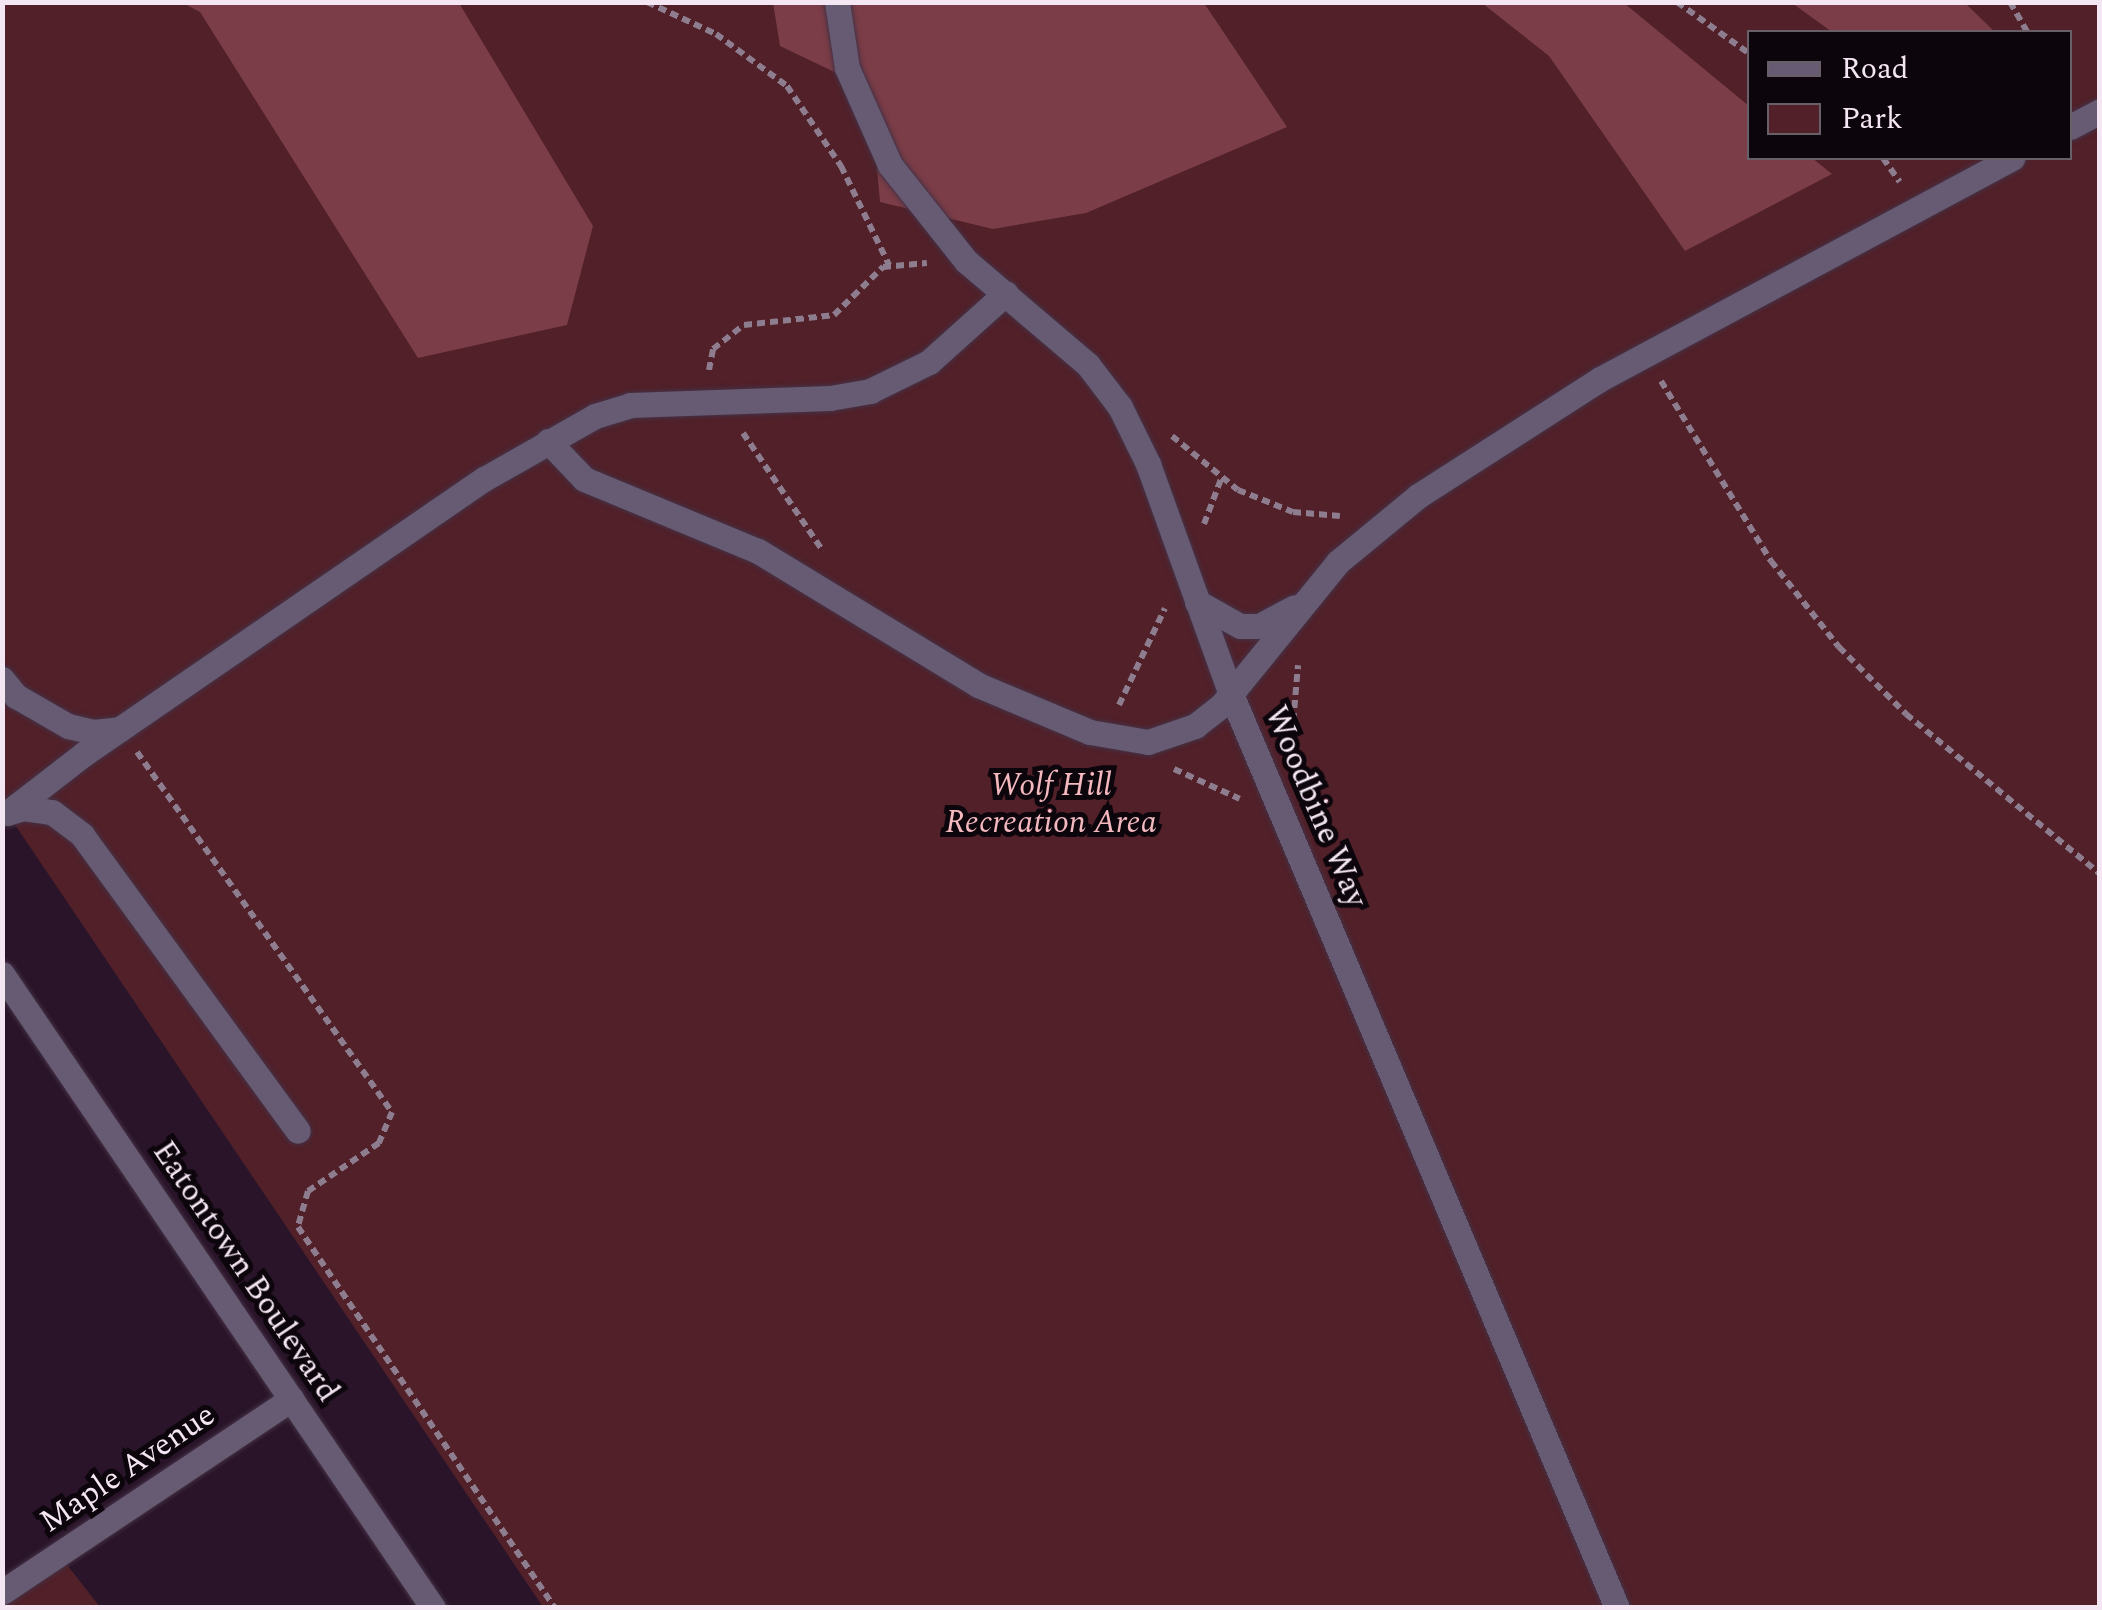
<!DOCTYPE html>
<html>
<head>
<meta charset="utf-8">
<style>
	body { margin:0 }
	#map { position:relative; width:2102px; height:1610px; overflow:hidden; background:#291429; font-family:Spectral,serif }
	div>[style] { position:absolute }
	[style*='--x'] { left:calc(var(--x)*1px); top:calc(var(--y)*1px); width:calc(var(--w)*1px); rotate:calc(var(--a)*1deg) }
	.green>* { inset:0; background:#512029 }
	.forest>* { inset:0; background:#7b3d47 }
	.path>* { height:6px; margin-top:-3px; transform-origin:0; background:repeating-linear-gradient(90deg,#8e7d8e 0 8px,transparent 0 13px) }
	.roads { filter:drop-shadow(0 0 2px #453145) drop-shadow(0 0 2px #453145) }
	.minor>* { height:25px; margin:-12.5px; padding:0 12.5px; transform-origin:12.5px; border-radius:12.5px; background:#665b72 }
	span { translate:-50% -50%; white-space:nowrap; text-align:center; line-height:1.15; -webkit-text-stroke:10px #0d050c; paint-order:stroke }
	.park-label { font-size:32px; color:#f4b8bf; font-style:italic }
	.street-label { font-size:32px; color:#f4e6f3 }
	.frame { position:absolute; inset:0; border:5px solid #f4e6f3; pointer-events:none }
	.legend { position:absolute; left:1747px; top:30px; width:325px; height:130px; box-sizing:border-box; background:#0d050c; border:2px solid #695f68; margin:0; padding:12px 18px; list-style:none; font-size:30px; color:#f4e6f3 }
	.legend li { display:flex; align-items:center; gap:20px; height:50px }
	.legend b { width:50px; border:2px solid #695f68 }
</style>
</head>
<body>
<div id="map">
	<div class="green">
		<i style="clip-path:polygon(evenodd,3px 3px,2099px 3px,2099px 1607px,543px 1607px,3px 807px,3px 3px,1750px 32px,2070px 32px,2070px 158px,1750px 158px,1750px 32px)"></i>
		<i style="clip-path:polygon(61px 1557px,100px 1607px,3px 1608px,3px 1588px)"></i>
	</div>
	<div class="forest">
		<i style="clip-path:polygon(183px 3px,459px 3px,593px 226px,567px 325px,418px 358px,200px 12px)"></i>
		<i style="clip-path:polygon(773px 3px,1204px 3px,1287px 127px,1086px 213px,993px 229px,880px 202px,870px 89px,780px 46px)"></i>
		<i style="clip-path:polygon(1482px 3px,1624px 3px,1749px 106px,1750px 158px,1812px 158px,1832px 174px,1685px 251px,1549px 56px)"></i>
		<i style="clip-path:polygon(1792px 3px,1965px 3px,1995px 32px,1832px 32px)"></i>
	</div>
	<div class="path">
		<i style="--x:647;--y:2;--w:76;--a:24.9"></i>
		<i style="--x:716;--y:34;--w:88;--a:36.2"></i>
		<i style="--x:787;--y:86;--w:97;--a:56"></i>
		<i style="--x:841;--y:166;--w:110;--a:64.1"></i>
		<i style="--x:1677;--y:2;--w:90;--a:35.5"></i>
		<i style="--x:2010;--y:2;--w:34;--a:60"></i>
		<i style="--x:1883;--y:158;--w:29;--a:55"></i>
		<i style="--x:709;--y:370;--w:21;--a:-79"></i>
		<i style="--x:713;--y:349;--w:39;--a:-38"></i>
		<i style="--x:744;--y:325;--w:91;--a:-6.3"></i>
		<i style="--x:834;--y:315;--w:69;--a:-44.4"></i>
		<i style="--x:883;--y:267;--w:44;--a:-5.2"></i>
		<i style="--x:1661;--y:381;--w:211;--a:58.6"></i>
		<i style="--x:1771;--y:561;--w:110;--a:51.7"></i>
		<i style="--x:1839;--y:647;--w:95;--a:45"></i>
		<i style="--x:1906;--y:714;--w:251;--a:39.5"></i>
		<i style="--x:743;--y:433;--w:143;--a:55.9"></i>
		<i style="--x:1172;--y:436;--w:85;--a:39.3"></i>
		<i style="--x:1238;--y:490;--w:59;--a:21.8"></i>
		<i style="--x:1293;--y:512;--w:47;--a:4.9"></i>
		<i style="--x:1204;--y:524;--w:48;--a:-69.3"></i>
		<i style="--x:1119;--y:705;--w:107;--a:-64.6"></i>
		<i style="--x:1291;--y:747;--w:82;--a:-85.1"></i>
		<i style="--x:137;--y:752;--w:441;--a:54.7"></i>
		<i style="--x:392;--y:1112;--w:34;--a:113"></i>
		<i style="--x:379;--y:1143;--w:86;--a:145.9"></i>
		<i style="--x:308;--y:1191;--w:37;--a:106"></i>
		<i style="--x:298;--y:1227;--w:460;--a:56"></i>
		<i style="--x:1174;--y:769;--w:72;--a:24.4"></i>
	</div>
	<div class="roads">
		<div class="minor">
			<i style="--x:837;--y:2;--w:67;--a:81.4"></i>
			<i style="--x:847;--y:68;--w:106;--a:66.1"></i>
			<i style="--x:890;--y:165;--w:122;--a:51.6"></i>
			<i style="--x:966;--y:261;--w:160;--a:40.4"></i>
			<i style="--x:1088;--y:365;--w:53;--a:52.7"></i>
			<i style="--x:1120;--y:407;--w:64;--a:63.8"></i>
			<i style="--x:1148;--y:464;--w:245;--a:70.2"></i>
			<i style="--x:1231;--y:694;--w:992;--a:67.1"></i>
			<i style="--x:2070;--y:127;--w:34;--a:-28"></i>
			<i style="--x:548;--y:441;--w:52;--a:46.5"></i>
			<i style="--x:584;--y:479;--w:188;--a:22.5"></i>
			<i style="--x:758;--y:551;--w:258;--a:31.3"></i>
			<i style="--x:978;--y:685;--w:121;--a:22.8"></i>
			<i style="--x:1090;--y:732;--w:59;--a:9.8"></i>
			<i style="--x:1148;--y:742;--w:50;--a:-18.8"></i>
			<i style="--x:1195;--y:726;--w:33;--a:-38"></i>
			<i style="--x:1221;--y:706;--w:186;--a:-50.9"></i>
			<i style="--x:1338;--y:562;--w:104;--a:-39.5"></i>
			<i style="--x:1418;--y:496;--w:216;--a:-32.7"></i>
			<i style="--x:1600;--y:379;--w:468;--a:-28.2"></i>
			<i style="--x:1197;--y:602;--w:49;--a:29.2"></i>
			<i style="--x:1240;--y:626;--w:19;--a:0"></i>
			<i style="--x:1259;--y:626;--w:40;--a:-28"></i>
			<i style="--x:2;--y:679;--w:22;--a:51"></i>
			<i style="--x:16;--y:696;--w:60;--a:30"></i>
			<i style="--x:68;--y:726;--w:26;--a:13"></i>
			<i style="--x:93;--y:732;--w:27;--a:-6"></i>
			<i style="--x:10;--y:811;--w:95;--a:-37.7"></i>
			<i style="--x:85;--y:753;--w:484;--a:-34.5"></i>
			<i style="--x:484;--y:479;--w:128;--a:-29.6"></i>
			<i style="--x:595;--y:416;--w:37;--a:-17"></i>
			<i style="--x:630;--y:405;--w:200;--a:-2"></i>
			<i style="--x:830;--y:398;--w:41;--a:-9.9"></i>
			<i style="--x:870;--y:391;--w:66;--a:-26.2"></i>
			<i style="--x:929;--y:362;--w:103;--a:-41.9"></i>
			<i style="--x:7;--y:813;--w:17;--a:-17"></i>
			<i style="--x:23;--y:808;--w:29;--a:8"></i>
			<i style="--x:52;--y:812;--w:38;--a:37"></i>
			<i style="--x:82;--y:835;--w:366;--a:53.9"></i>
			<i style="--x:2;--y:974;--w:767;--a:55.79"></i>
			<i style="--x:2;--y:1592;--w:348;--a:-33.7"></i>
		</div>
	</div>
	<div class="park-label">
		<span style="left:1051px;top:805px">Wolf Hill<br>Recreation Area</span>
	</div>
	<div class="street-label">
		<span style="left:1315px;top:807px;rotate:67deg">Woodbine Way</span>
		<span style="left:245px;top:1272px;rotate:56deg">Eatontown Boulevard</span>
		<span style="left:128px;top:1469px;rotate:-34deg">Maple Avenue</span>
	</div>
	<div class="frame"></div>
	<ul class="legend">
	<li><b style="height:12px;background:#665b72"></b>Road</li>
	<li><b style="height:28px;background:#512029"></b>Park</li>
	</ul>
</div>
</body>
</html>
